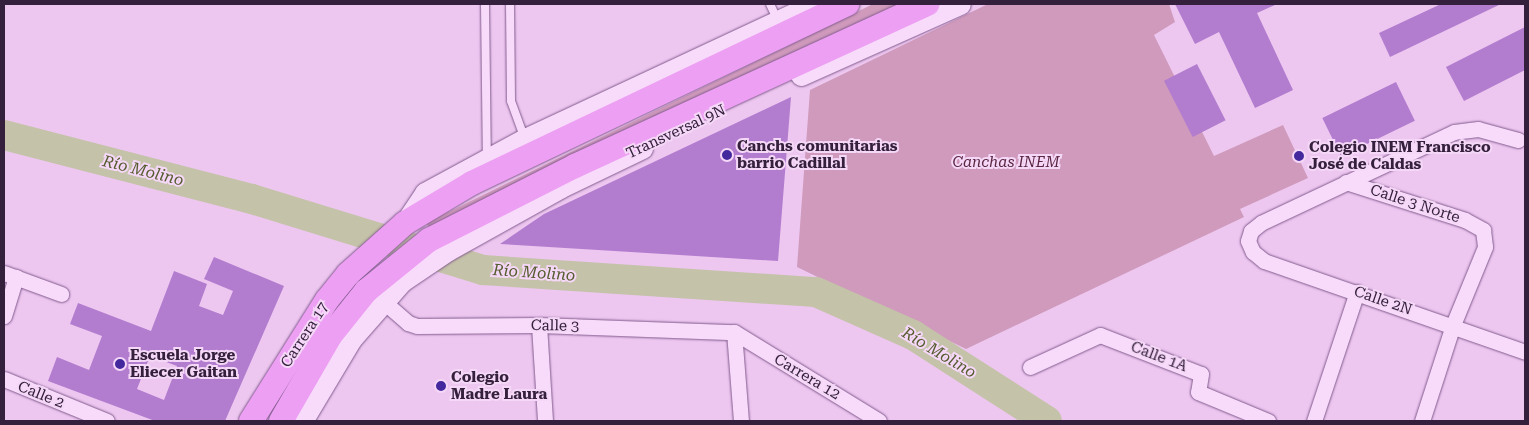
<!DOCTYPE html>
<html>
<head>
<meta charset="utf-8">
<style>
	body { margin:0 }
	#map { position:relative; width:1529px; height:425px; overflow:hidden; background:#edc7f0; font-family:"Roboto Serif",serif }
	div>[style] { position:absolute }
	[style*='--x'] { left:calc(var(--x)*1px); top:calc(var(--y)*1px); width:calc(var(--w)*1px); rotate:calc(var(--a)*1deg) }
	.green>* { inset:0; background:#cf9abc }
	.river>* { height:30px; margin:-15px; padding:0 15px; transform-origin:15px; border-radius:15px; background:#c4c2a8 }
	.building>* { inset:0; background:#b27ccf; transform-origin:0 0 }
	.roads { filter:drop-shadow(0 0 1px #815b8d) drop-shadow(0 0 1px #815b8d) }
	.service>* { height:8px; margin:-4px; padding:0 4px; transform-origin:4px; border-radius:4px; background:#f8dbfa }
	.minor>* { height:15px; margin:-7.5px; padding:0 7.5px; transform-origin:7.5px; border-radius:7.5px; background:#f8dbfa }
	.secondary>* { height:21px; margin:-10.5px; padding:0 10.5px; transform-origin:10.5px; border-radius:10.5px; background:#f8dbfa }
	.primary>* { height:24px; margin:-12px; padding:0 12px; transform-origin:12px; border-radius:12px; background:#ed9ff3 }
	.dots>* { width:14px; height:14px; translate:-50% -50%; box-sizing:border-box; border:2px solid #f5d7f7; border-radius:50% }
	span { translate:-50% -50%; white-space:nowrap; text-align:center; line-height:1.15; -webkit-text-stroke:4px #f5d7f7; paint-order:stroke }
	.street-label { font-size:15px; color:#34203d }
	.poi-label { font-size:15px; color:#34203d; font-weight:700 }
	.left { translate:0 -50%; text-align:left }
	.park-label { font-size:15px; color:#5a2640; font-style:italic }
	.water-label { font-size:16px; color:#555d2f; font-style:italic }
	.frame { position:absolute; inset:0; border:5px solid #34203d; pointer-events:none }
</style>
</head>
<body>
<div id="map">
	<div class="green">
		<i style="clip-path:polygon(873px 4px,901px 4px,432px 231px,426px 223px)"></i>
		<i style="clip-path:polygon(988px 4px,1169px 4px,1175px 22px,1154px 35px,1214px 156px,1283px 125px,1308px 178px,1240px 209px,1244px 217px,966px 349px,797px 267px,810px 90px)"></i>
	</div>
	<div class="river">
		<i style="--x:4;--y:135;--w:256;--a:14.5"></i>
		<i style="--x:252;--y:199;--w:242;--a:17.1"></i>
		<i style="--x:483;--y:270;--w:334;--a:3.8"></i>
		<i style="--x:816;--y:292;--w:106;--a:23.9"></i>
		<i style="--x:913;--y:335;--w:159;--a:32.7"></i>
	</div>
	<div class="building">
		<i style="clip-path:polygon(1175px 4px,1277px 4px,1257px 13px,1293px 90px,1255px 108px,1219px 32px,1195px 44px)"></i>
		<i style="clip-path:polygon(1441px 4px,1501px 4px,1390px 57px,1379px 33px)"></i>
		<i style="clip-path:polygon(1525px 27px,1525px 70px,1464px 101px,1446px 67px)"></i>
		<i style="left:1197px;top:64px;width:63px;height:37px;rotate:63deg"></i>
		<i style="left:1396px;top:82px;width:43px;height:82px;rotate:64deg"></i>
		<i style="clip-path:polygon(791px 97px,778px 261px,500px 244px,544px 214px)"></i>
		<i style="clip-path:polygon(evenodd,214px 257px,284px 286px,225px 421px,155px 421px,48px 381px,57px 357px,89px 370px,102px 336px,70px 324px,78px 303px,151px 331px,174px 271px,207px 284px,199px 306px,223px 315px,233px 291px,204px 279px,214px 257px,150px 356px,177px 366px,164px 400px,137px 389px,150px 356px)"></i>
	</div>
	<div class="roads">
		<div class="service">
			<i style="--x:485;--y:4;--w:153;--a:89.3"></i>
			<i style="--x:510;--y:4;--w:97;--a:89.4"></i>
			<i style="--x:511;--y:101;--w:38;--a:70"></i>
			<i style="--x:770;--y:4;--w:17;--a:65"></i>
		</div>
		<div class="minor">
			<i style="--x:1518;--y:140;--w:41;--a:-164.6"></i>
			<i style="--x:1478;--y:129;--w:24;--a:173"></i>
			<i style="--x:1454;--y:132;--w:213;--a:154.8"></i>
			<i style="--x:1261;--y:223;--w:13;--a:141"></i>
			<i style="--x:1251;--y:231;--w:10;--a:107"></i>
			<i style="--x:1248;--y:241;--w:12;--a:66"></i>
			<i style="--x:1253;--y:252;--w:14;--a:39"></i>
			<i style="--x:1264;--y:261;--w:276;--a:19.2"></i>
			<i style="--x:1346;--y:182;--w:125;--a:17.7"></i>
			<i style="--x:1465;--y:220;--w:21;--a:29"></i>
			<i style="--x:1483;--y:230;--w:17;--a:83"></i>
			<i style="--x:1485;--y:247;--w:84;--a:112.3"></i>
			<i style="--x:1453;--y:325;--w:101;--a:107.9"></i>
			<i style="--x:4;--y:273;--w:61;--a:20.2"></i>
			<i style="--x:384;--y:302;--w:32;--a:41"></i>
			<i style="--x:408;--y:323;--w:9;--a:18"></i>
			<i style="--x:417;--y:326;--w:122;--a:-0.5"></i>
			<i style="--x:539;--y:325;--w:195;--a:2.1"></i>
			<i style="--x:734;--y:332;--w:170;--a:31.5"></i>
			<i style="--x:4;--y:316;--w:41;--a:-72.9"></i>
			<i style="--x:539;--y:325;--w:96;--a:86.4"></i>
			<i style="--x:734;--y:332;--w:89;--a:85.5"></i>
			<i style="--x:1030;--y:367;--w:77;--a:-24.6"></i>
			<i style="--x:1100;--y:335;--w:108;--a:21.1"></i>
			<i style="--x:1201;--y:374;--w:18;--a:99"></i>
			<i style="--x:1198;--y:392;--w:76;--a:22.5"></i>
			<i style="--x:4;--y:379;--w:111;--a:22.2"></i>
			<i style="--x:1314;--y:421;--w:136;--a:-71.6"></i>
		</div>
		<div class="secondary">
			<i style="--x:801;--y:75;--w:174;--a:-24.1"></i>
			<i style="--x:405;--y:223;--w:36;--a:-56"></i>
			<i style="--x:425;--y:193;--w:114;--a:-28.4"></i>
			<i style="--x:525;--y:139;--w:319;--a:-25"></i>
			<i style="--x:302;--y:421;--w:96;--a:-59.1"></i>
			<i style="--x:351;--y:339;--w:77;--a:-48.7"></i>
			<i style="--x:402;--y:281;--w:55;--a:-34"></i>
			<i style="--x:448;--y:250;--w:129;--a:-29.1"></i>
			<i style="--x:561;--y:187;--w:90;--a:-25.7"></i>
		</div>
		<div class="primary">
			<i style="--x:251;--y:421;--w:143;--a:-57.9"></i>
			<i style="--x:327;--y:300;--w:33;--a:-51"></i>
			<i style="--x:348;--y:274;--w:76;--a:-41.8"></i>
			<i style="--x:405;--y:223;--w:78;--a:-30.8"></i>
			<i style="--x:472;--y:183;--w:416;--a:-25.5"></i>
			<i style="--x:281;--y:421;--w:98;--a:-60"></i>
			<i style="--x:330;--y:336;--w:58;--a:-51.3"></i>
			<i style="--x:366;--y:291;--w:81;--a:-39"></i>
			<i style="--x:429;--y:240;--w:164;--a:-26.9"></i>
			<i style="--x:575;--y:166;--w:388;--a:-24.7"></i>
		</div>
	</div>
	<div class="dots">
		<i style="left:727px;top:155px;background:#44299e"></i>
		<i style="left:1299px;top:156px;background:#44299e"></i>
		<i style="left:120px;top:364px;background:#44299e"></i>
		<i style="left:441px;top:386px;background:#44299e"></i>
	</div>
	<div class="street-label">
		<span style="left:676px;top:132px;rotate:-25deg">Transversal 9N</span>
		<span style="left:1415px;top:204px;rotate:18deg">Calle 3 Norte</span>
		<span style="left:1383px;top:301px;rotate:19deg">Calle 2N</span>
		<span style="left:555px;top:326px;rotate:1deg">Calle 3</span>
		<span style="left:305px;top:335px;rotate:-57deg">Carrera 17</span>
		<span style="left:1159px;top:357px;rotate:21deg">Calle 1A</span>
		<span style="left:807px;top:377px;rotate:31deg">Carrera 12</span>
		<span style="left:41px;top:395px;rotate:22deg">Calle 2</span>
	</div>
	<div class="poi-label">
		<span class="left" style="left:737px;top:155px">Canchs comunitarias<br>barrio Cadillal</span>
		<span class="left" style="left:1309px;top:156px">Colegio INEM Francisco<br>José de Caldas</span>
		<span class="left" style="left:130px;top:364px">Escuela Jorge<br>Eliecer Gaitan</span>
		<span class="left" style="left:451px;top:386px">Colegio<br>Madre Laura</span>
	</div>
	<div class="park-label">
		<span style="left:1006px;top:163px">Canchas INEM</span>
	</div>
	<div class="water-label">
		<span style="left:143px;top:171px;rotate:14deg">Río Molino</span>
		<span style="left:534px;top:273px;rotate:4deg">Río Molino</span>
		<span style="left:939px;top:353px;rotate:31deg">Río Molino</span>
	</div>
	<div class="frame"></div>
</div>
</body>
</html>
